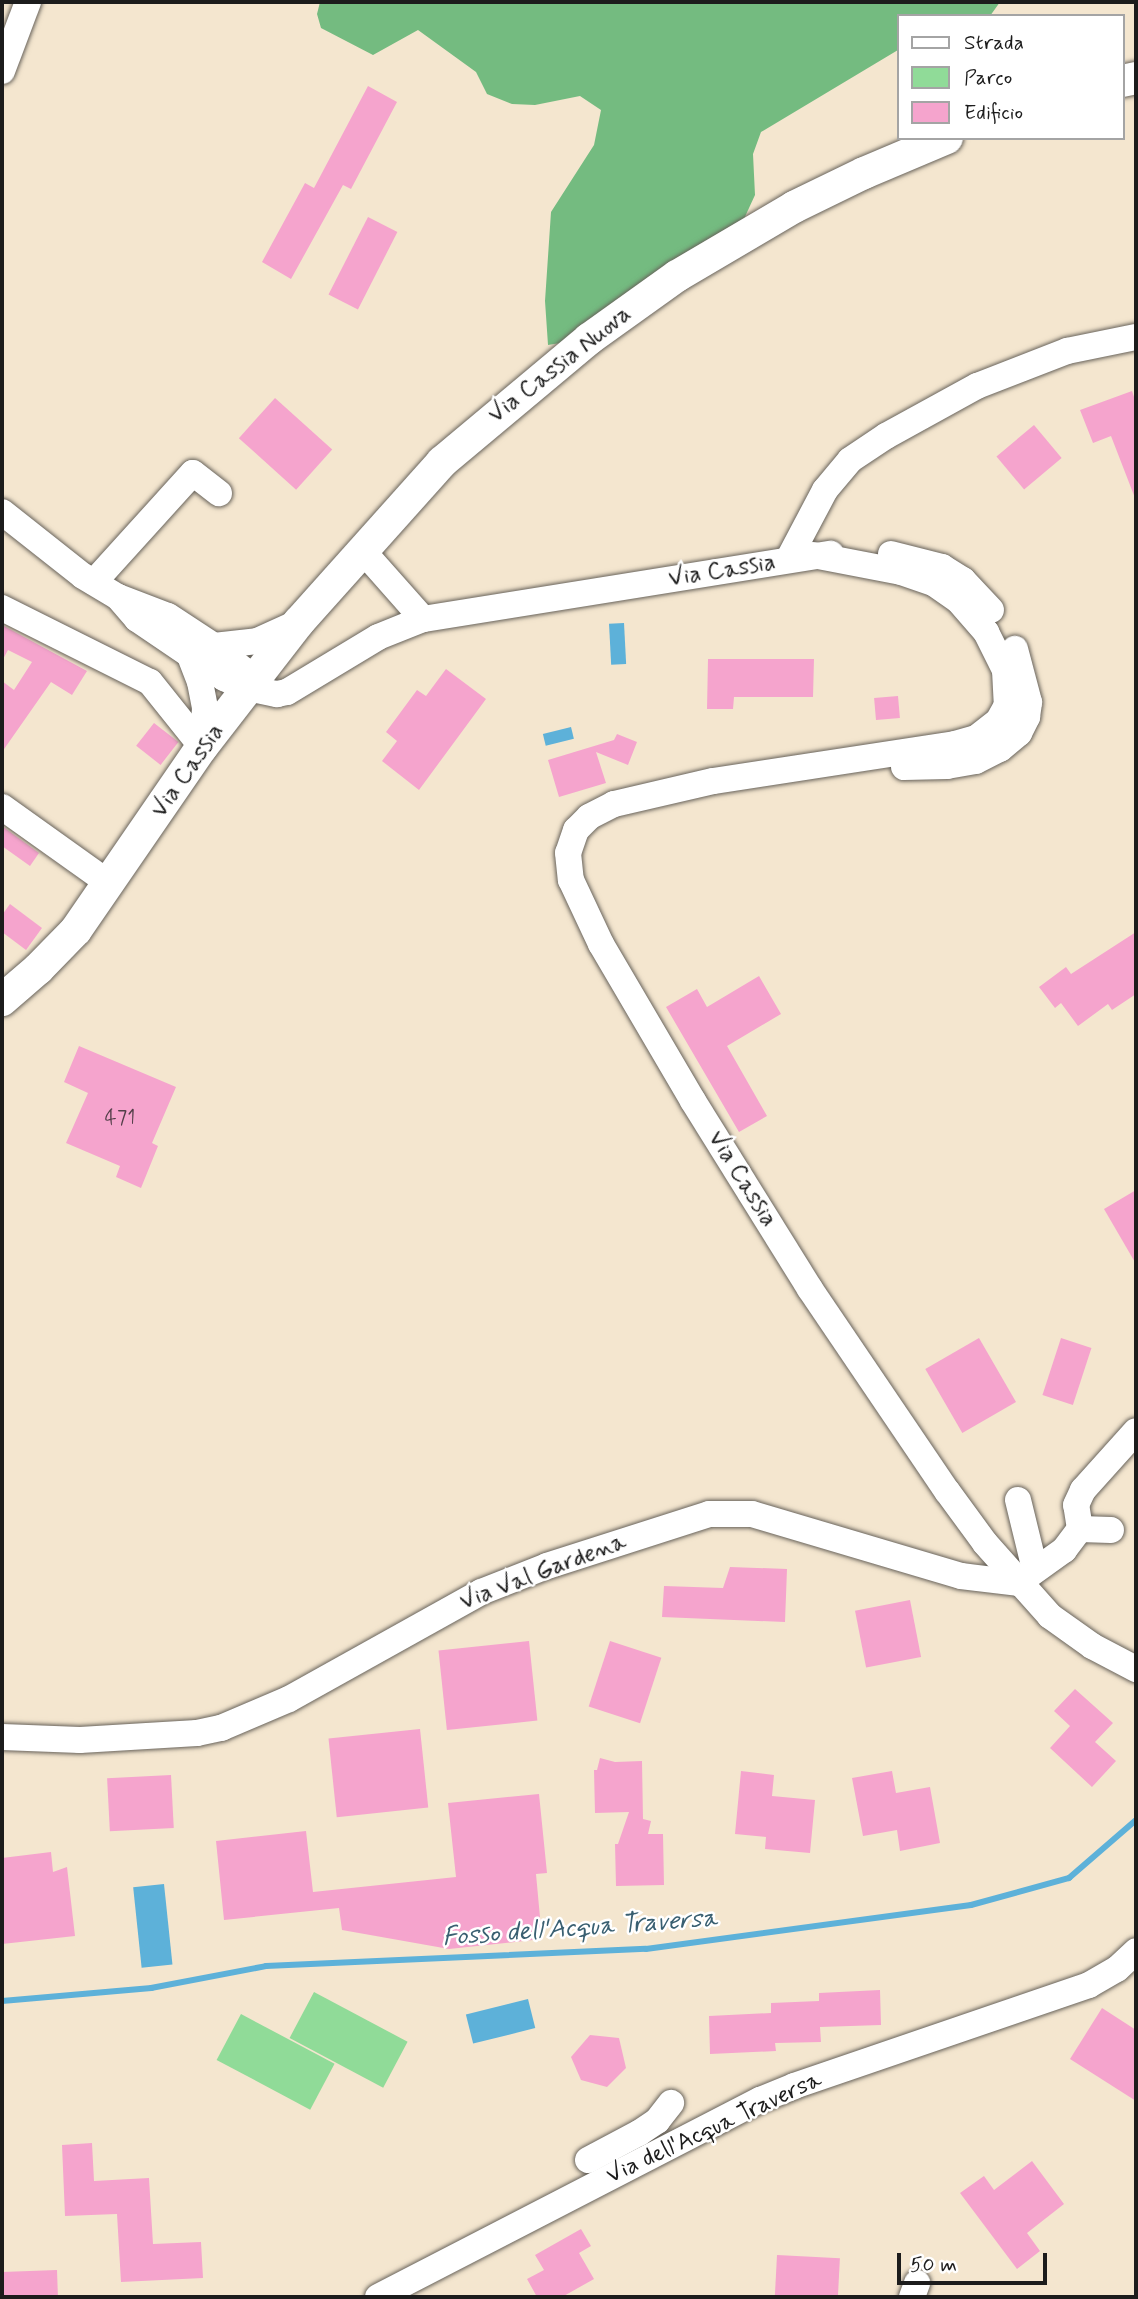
<!DOCTYPE html>
<html>
<head>
<meta charset="utf-8">
<style>
	body { margin:0 }
	#map { position:relative; width:1138px; height:2299px; overflow:hidden; background:#f4e6cf; font-family:Mynerve,sans-serif }
	div>[style] { position:absolute }
	[style*='--x'] { left:calc(var(--x)*1px); top:calc(var(--y)*1px); width:calc(var(--w)*1px); rotate:calc(var(--a)*1deg) }
	.green>* { inset:0; background:#90db98; transform-origin:0 0 }
	.forest>* { inset:0; background:#74bb80 }
	.water>* { inset:0; background:#5db1d9; transform-origin:0 0 }
	.stream>* { height:6px; margin:-3px; padding:0 3px; transform-origin:3px; border-radius:3px; background:#5db1d9 }
	.building>* { inset:0; background:#f5a4cd; transform-origin:0 0 }
	.roads { filter:drop-shadow(0 0 2px #68635b) drop-shadow(0 0 2px #68635b) }
	.minor>* { height:26px; margin:-13px; padding:0 13px; transform-origin:13px; border-radius:13px; background:#fff }
	.major>* { height:32px; margin:-16px; padding:0 16px; transform-origin:16px; border-radius:16px; background:#fff }
	span { translate:-50% -50%; white-space:nowrap; text-align:center; line-height:1.15; -webkit-text-stroke:5px #fff; paint-order:stroke }
	.number-label { font-size:21px; color:#523e48 }
	.number-label span { -webkit-text-stroke-width:0 }
	.street-label { font-size:24px; color:#1c1c1c }
	.water-label { font-size:26px; color:#395f71; font-style:italic }
	.frame { position:absolute; inset:0; border:4px solid #1c1c1c; pointer-events:none }
	.legend { position:absolute; left:897px; top:14px; width:228px; height:126px; box-sizing:border-box; background:#fff; border:2px solid #a4a4a4; margin:0; padding:9px 12px; list-style:none; font-size:21px; color:#1c1c1c }
	.legend li { display:flex; align-items:center; gap:14px; height:35px }
	.legend b { width:35px; border:2px solid #a4a4a4 }
	.scale { position:absolute; left:897px; top:2253px; width:150px; height:32px; box-sizing:border-box; border:4px solid #1c1c1c; border-top:0; padding-left:9px; font-size:21px; line-height:24px; white-space:nowrap; color:#1c1c1c; -webkit-text-stroke:5px #fff; paint-order:stroke }
</style>
</head>
<body>
<div id="map">
	<div class="green">
		<i style="left:314px;top:1992px;width:106px;height:52px;rotate:28deg"></i>
		<i style="left:241px;top:2014px;width:106px;height:52px;rotate:28deg"></i>
	</div>
	<div class="forest">
		<i style="clip-path:polygon(320px 2px,1000px 2px,990px 16px,898px 16px,898px 50px,761px 132px,753px 154px,755px 195px,743px 221px,560px 343px,548px 345px,545px 301px,551px 212px,594px 145px,601px 110px,580px 96px,535px 105px,512px 104px,487px 94px,476px 72px,418px 30px,373px 55px,321px 28px,317px 14px)"></i>
	</div>
	<div class="water">
		<i style="left:624px;top:623px;width:41px;height:15px;rotate:87deg"></i>
		<i style="left:571px;top:727px;width:12px;height:29px;rotate:76deg"></i>
		<i style="left:164px;top:1884px;width:81px;height:31px;rotate:84deg"></i>
		<i style="left:528px;top:1999px;width:30px;height:64px;rotate:76deg"></i>
	</div>
	<div class="stream">
		<i style="--x:2;--y:2001;--w:150;--a:-5"></i>
		<i style="--x:151;--y:1988;--w:117;--a:-10.8"></i>
		<i style="--x:266;--y:1966;--w:380;--a:-2.6"></i>
		<i style="--x:646;--y:1949;--w:328;--a:-7.7"></i>
		<i style="--x:971;--y:1905;--w:102;--a:-15.4"></i>
		<i style="--x:1069;--y:1878;--w:89;--a:-40.9"></i>
	</div>
	<div class="building">
		<i style="clip-path:polygon(368px 86px,397px 102px,351px 189px,343px 185px,291px 279px,262px 262px,305px 183px,314px 188px)"></i>
		<i style="left:368px;top:217px;width:33px;height:87px;rotate:27deg"></i>
		<i style="clip-path:polygon(1132px 391px,1136px 403px,1135px 498px,1111px 436px,1093px 443px,1080px 410px)"></i>
		<i style="left:275px;top:398px;width:77px;height:54px;rotate:42deg"></i>
		<i style="left:1034px;top:425px;width:43px;height:49px;rotate:50deg"></i>
		<i style="clip-path:polygon(2px 625px,87px 671px,72px 695px,51px 682px,2px 752px,2px 681px,14px 690px,32px 662px,8px 650px,2px 661px)"></i>
		<i style="clip-path:polygon(708px 659px,814px 659px,813px 697px,734px 697px,733px 709px,707px 709px)"></i>
		<i style="clip-path:polygon(446px 669px,486px 699px,419px 790px,382px 761px,397px 741px,386px 732px,417px 690px,426px 696px)"></i>
		<i style="left:898px;top:696px;width:22px;height:24px;rotate:85deg"></i>
		<i style="left:154px;top:723px;width:31px;height:29px;rotate:38deg"></i>
		<i style="clip-path:polygon(617px 734px,637px 742px,628px 765px,596px 752px,606px 783px,559px 797px,548px 760px,614px 740px)"></i>
		<i style="clip-path:polygon(2px 826px,39px 853px,30px 866px,2px 846px)"></i>
		<i style="clip-path:polygon(10px 904px,42px 928px,26px 950px,2px 932px,2px 915px)"></i>
		<i style="clip-path:polygon(1136px 932px,1136px 994px,1112px 1010px,1108px 1004px,1078px 1026px,1061px 1003px,1055px 1008px,1039px 987px,1066px 967px,1071px 974px)"></i>
		<i style="clip-path:polygon(759px 976px,781px 1014px,727px 1046px,767px 1116px,739px 1132px,666px 1007px,697px 989px,707px 1007px)"></i>
		<i style="clip-path:polygon(79px 1046px,176px 1087px,152px 1143px,158px 1146px,141px 1188px,116px 1177px,120px 1166px,66px 1143px,88px 1093px,64px 1082px)"></i>
		<i style="clip-path:polygon(1136px 1190px,1136px 1264px,1104px 1209px)"></i>
		<i style="left:979px;top:1338px;width:74px;height:62px;rotate:60deg"></i>
		<i style="left:1061px;top:1338px;width:32px;height:60px;rotate:18deg"></i>
		<i style="clip-path:polygon(730px 1567px,787px 1569px,785px 1622px,662px 1617px,664px 1586px,723px 1588px)"></i>
		<i style="left:910px;top:1600px;width:58px;height:56px;rotate:79deg"></i>
		<i style="left:529px;top:1641px;width:80px;height:91px;rotate:84deg"></i>
		<i style="left:610px;top:1641px;width:54px;height:69px;rotate:18deg"></i>
		<i style="clip-path:polygon(1075px 1689px,1113px 1723px,1095px 1742px,1116px 1761px,1092px 1787px,1050px 1748px,1070px 1726px,1054px 1711px)"></i>
		<i style="left:420px;top:1729px;width:79px;height:92px;rotate:84deg"></i>
		<i style="clip-path:polygon(600px 1758px,615px 1762px,642px 1761px,643px 1819px,651px 1821px,648px 1834px,663px 1834px,664px 1885px,616px 1886px,615px 1844px,618px 1844px,629px 1812px,595px 1813px,594px 1770px,597px 1770px)"></i>
		<i style="clip-path:polygon(741px 1771px,774px 1775px,772px 1796px,815px 1800px,810px 1853px,765px 1849px,766px 1837px,735px 1834px)"></i>
		<i style="clip-path:polygon(892px 1771px,896px 1793px,930px 1787px,940px 1843px,900px 1851px,897px 1830px,863px 1836px,852px 1778px)"></i>
		<i style="left:171px;top:1775px;width:53px;height:64px;rotate:87deg"></i>
		<i style="clip-path:polygon(539px 1794px,547px 1873px,536px 1874px,542px 1939px,449px 1949px,342px 1930px,339px 1908px,224px 1920px,216px 1841px,306px 1831px,313px 1892px,456px 1877px,448px 1803px)"></i>
		<i style="clip-path:polygon(51px 1852px,53px 1872px,67px 1867px,75px 1936px,2px 1944px,2px 1858px)"></i>
		<i style="clip-path:polygon(880px 1990px,881px 2025px,820px 2027px,821px 2042px,775px 2043px,776px 2051px,710px 2054px,709px 2016px,771px 2013px,771px 2003px,819px 2001px,819px 1993px)"></i>
		<i style="clip-path:polygon(1102px 2008px,1136px 2030px,1136px 2101px,1070px 2059px)"></i>
		<i style="clip-path:polygon(590px 2035px,619px 2038px,626px 2068px,607px 2087px,581px 2080px,571px 2057px)"></i>
		<i style="clip-path:polygon(92px 2143px,94px 2181px,149px 2178px,153px 2244px,201px 2242px,203px 2278px,121px 2282px,117px 2214px,65px 2216px,62px 2145px)"></i>
		<i style="clip-path:polygon(1032px 2161px,1064px 2204px,1027px 2233px,1040px 2251px,1017px 2269px,960px 2193px,984px 2176px,994px 2190px)"></i>
		<i style="clip-path:polygon(581px 2229px,591px 2246px,579px 2253px,594px 2279px,562px 2297px,537px 2297px,527px 2279px,544px 2270px,535px 2255px)"></i>
		<i style="left:777px;top:2255px;width:63px;height:42px;rotate:3deg"></i>
		<i style="left:57px;top:2270px;width:27px;height:55px;rotate:88deg"></i>
	</div>
	<div class="roads">
		<div class="minor">
			<i style="--x:2;--y:71;--w:74;--a:-69.4"></i>
			<i style="--x:2;--y:512;--w:103;--a:38.3"></i>
			<i style="--x:83;--y:576;--w:41;--a:31"></i>
			<i style="--x:118;--y:597;--w:53;--a:20.8"></i>
			<i style="--x:168;--y:616;--w:55;--a:33.1"></i>
			<i style="--x:214;--y:646;--w:38;--a:39"></i>
			<i style="--x:244;--y:670;--w:18;--a:77"></i>
			<i style="--x:362;--y:550;--w:92;--a:48.5"></i>
			<i style="--x:891;--y:554;--w:53;--a:14.3"></i>
			<i style="--x:942;--y:567;--w:25;--a:32"></i>
			<i style="--x:963;--y:580;--w:41;--a:47"></i>
			<i style="--x:813;--y:555;--w:90;--a:10.9"></i>
			<i style="--x:901;--y:572;--w:36;--a:19"></i>
			<i style="--x:935;--y:584;--w:28;--a:35"></i>
			<i style="--x:958;--y:600;--w:43;--a:48.8"></i>
			<i style="--x:986;--y:632;--w:42;--a:63.4"></i>
			<i style="--x:1005;--y:670;--w:35;--a:87"></i>
			<i style="--x:1007;--y:705;--w:18;--a:119"></i>
			<i style="--x:998;--y:721;--w:28;--a:142"></i>
			<i style="--x:976;--y:738;--w:22;--a:164"></i>
			<i style="--x:955;--y:744;--w:245;--a:171.3"></i>
			<i style="--x:713;--y:781;--w:102;--a:166.9"></i>
			<i style="--x:614;--y:804;--w:28;--a:153"></i>
			<i style="--x:589;--y:817;--w:18;--a:135"></i>
			<i style="--x:576;--y:830;--w:24;--a:109"></i>
			<i style="--x:568;--y:853;--w:27;--a:84"></i>
			<i style="--x:571;--y:880;--w:71;--a:64.9"></i>
			<i style="--x:601;--y:944;--w:182;--a:59.6"></i>
			<i style="--x:693;--y:1101;--w:221;--a:58.1"></i>
			<i style="--x:810;--y:1289;--w:244;--a:55.9"></i>
			<i style="--x:947;--y:1491;--w:64;--a:53.8"></i>
			<i style="--x:985;--y:1543;--w:98;--a:48.3"></i>
			<i style="--x:1050;--y:1616;--w:52;--a:35.5"></i>
			<i style="--x:1092;--y:1646;--w:50;--a:27.6"></i>
			<i style="--x:788;--y:560;--w:79;--a:-62.1"></i>
			<i style="--x:825;--y:490;--w:39;--a:-50"></i>
			<i style="--x:850;--y:460;--w:43;--a:-33.7"></i>
			<i style="--x:886;--y:436;--w:104;--a:-28.8"></i>
			<i style="--x:977;--y:386;--w:97;--a:-21.3"></i>
			<i style="--x:1067;--y:351;--w:70;--a:-11.5"></i>
			<i style="--x:94;--y:582;--w:147;--a:-47.8"></i>
			<i style="--x:193;--y:473;--w:33;--a:38"></i>
			<i style="--x:118;--y:597;--w:29;--a:49"></i>
			<i style="--x:137;--y:619;--w:105;--a:34.1"></i>
			<i style="--x:224;--y:678;--w:21;--a:25"></i>
			<i style="--x:243;--y:687;--w:35;--a:12"></i>
			<i style="--x:277;--y:694;--w:10;--a:-11"></i>
			<i style="--x:287;--y:692;--w:106;--a:-31.1"></i>
			<i style="--x:378;--y:637;--w:48;--a:-21.8"></i>
			<i style="--x:423;--y:619;--w:413;--a:-9.1"></i>
			<i style="--x:2;--y:608;--w:165;--a:26.6"></i>
			<i style="--x:150;--y:682;--w:83;--a:51.3"></i>
			<i style="--x:214;--y:646;--w:43;--a:-6.6"></i>
			<i style="--x:257;--y:641;--w:46;--a:-24.3"></i>
			<i style="--x:190;--y:656;--w:28;--a:69"></i>
			<i style="--x:200;--y:682;--w:26;--a:79"></i>
			<i style="--x:205;--y:708;--w:39;--a:94"></i>
			<i style="--x:904;--y:767;--w:43;--a:-1.3"></i>
			<i style="--x:947;--y:766;--w:29;--a:-10"></i>
			<i style="--x:976;--y:761;--w:27;--a:-27"></i>
			<i style="--x:1000;--y:749;--w:25;--a:-40"></i>
			<i style="--x:1019;--y:733;--w:18;--a:-63"></i>
			<i style="--x:1027;--y:717;--w:15;--a:-82"></i>
			<i style="--x:1029;--y:702;--w:55;--a:-104.8"></i>
			<i style="--x:2;--y:807;--w:133;--a:35.5"></i>
			<i style="--x:1018;--y:1500;--w:72;--a:76.3"></i>
			<i style="--x:1080;--y:1529;--w:24;--a:-99"></i>
			<i style="--x:1076;--y:1505;--w:17;--a:-65"></i>
			<i style="--x:1083;--y:1490;--w:79;--a:-48.1"></i>
			<i style="--x:1018;--y:1583;--w:57;--a:-35.7"></i>
			<i style="--x:1064;--y:1550;--w:26;--a:-53"></i>
			<i style="--x:1080;--y:1529;--w:31;--a:2"></i>
			<i style="--x:2;--y:1737;--w:78;--a:2.2"></i>
			<i style="--x:80;--y:1740;--w:117;--a:-3.4"></i>
			<i style="--x:197;--y:1733;--w:25;--a:-12"></i>
			<i style="--x:221;--y:1728;--w:74;--a:-23.1"></i>
			<i style="--x:289;--y:1699;--w:220;--a:-29.1"></i>
			<i style="--x:481;--y:1592;--w:71;--a:-21.5"></i>
			<i style="--x:547;--y:1566;--w:170;--a:-17.8"></i>
			<i style="--x:709;--y:1514;--w:43;--a:0"></i>
			<i style="--x:752;--y:1514;--w:218;--a:16.5"></i>
			<i style="--x:961;--y:1576;--w:57;--a:7"></i>
			<i style="--x:588;--y:2160;--w:58;--a:-27.9"></i>
			<i style="--x:639;--y:2133;--w:22;--a:-34"></i>
			<i style="--x:657;--y:2121;--w:23;--a:-52"></i>
			<i style="--x:378;--y:2297;--w:430;--a:-27.3"></i>
			<i style="--x:760;--y:2100;--w:37;--a:-22"></i>
			<i style="--x:794;--y:2086;--w:312;--a:-18.9"></i>
			<i style="--x:1089;--y:1985;--w:32;--a:-30"></i>
			<i style="--x:1117;--y:1969;--w:26;--a:-43"></i>
			<i style="--x:912;--y:2297;--w:15;--a:-70"></i>
		</div>
		<div class="major">
			<i style="--x:1122;--y:81;--w:14;--a:-12"></i>
			<i style="--x:2;--y:1000;--w:48;--a:-40.7"></i>
			<i style="--x:38;--y:969;--w:54;--a:-45.7"></i>
			<i style="--x:76;--y:930;--w:222;--a:-55.5"></i>
			<i style="--x:202;--y:747;--w:158;--a:-52.2"></i>
			<i style="--x:299;--y:622;--w:215;--a:-48.2"></i>
			<i style="--x:442;--y:462;--w:192;--a:-39.9"></i>
			<i style="--x:589;--y:339;--w:108;--a:-35.6"></i>
			<i style="--x:677;--y:276;--w:136;--a:-30.5"></i>
			<i style="--x:794;--y:207;--w:78;--a:-25.9"></i>
			<i style="--x:864;--y:173;--w:90;--a:-22.9"></i>
		</div>
	</div>
	<div class="number-label">
		<span style="left:120px;top:1118px">471</span>
	</div>
	<div class="street-label">
		<span style="left:560px;top:365px;rotate:-38deg">Via Cassia Nuova</span>
		<span style="left:722px;top:571px;rotate:-9deg">Via Cassia</span>
		<span style="left:188px;top:771px;rotate:-55deg">Via Cassia</span>
		<span style="left:742px;top:1179px;rotate:58deg">Via Cassia</span>
		<span style="left:543px;top:1572px;rotate:-21deg">Via Val Gardena</span>
		<span style="left:714px;top:2128px;rotate:-25deg">Via dell'Acqua Traversa</span>
	</div>
	<div class="water-label">
		<span style="left:580px;top:1929px;rotate:-4deg">Fosso dell'Acqua Traversa</span>
	</div>
	<div class="frame"></div>
	<ul class="legend">
	<li><b style="height:9px;background:#fff"></b>Strada</li>
	<li><b style="height:19px;background:#90db98"></b>Parco</li>
	<li><b style="height:19px;background:#f5a4cd"></b>Edificio</li>
	</ul>
	<div class="scale">50 m</div>
</div>
</body>
</html>
